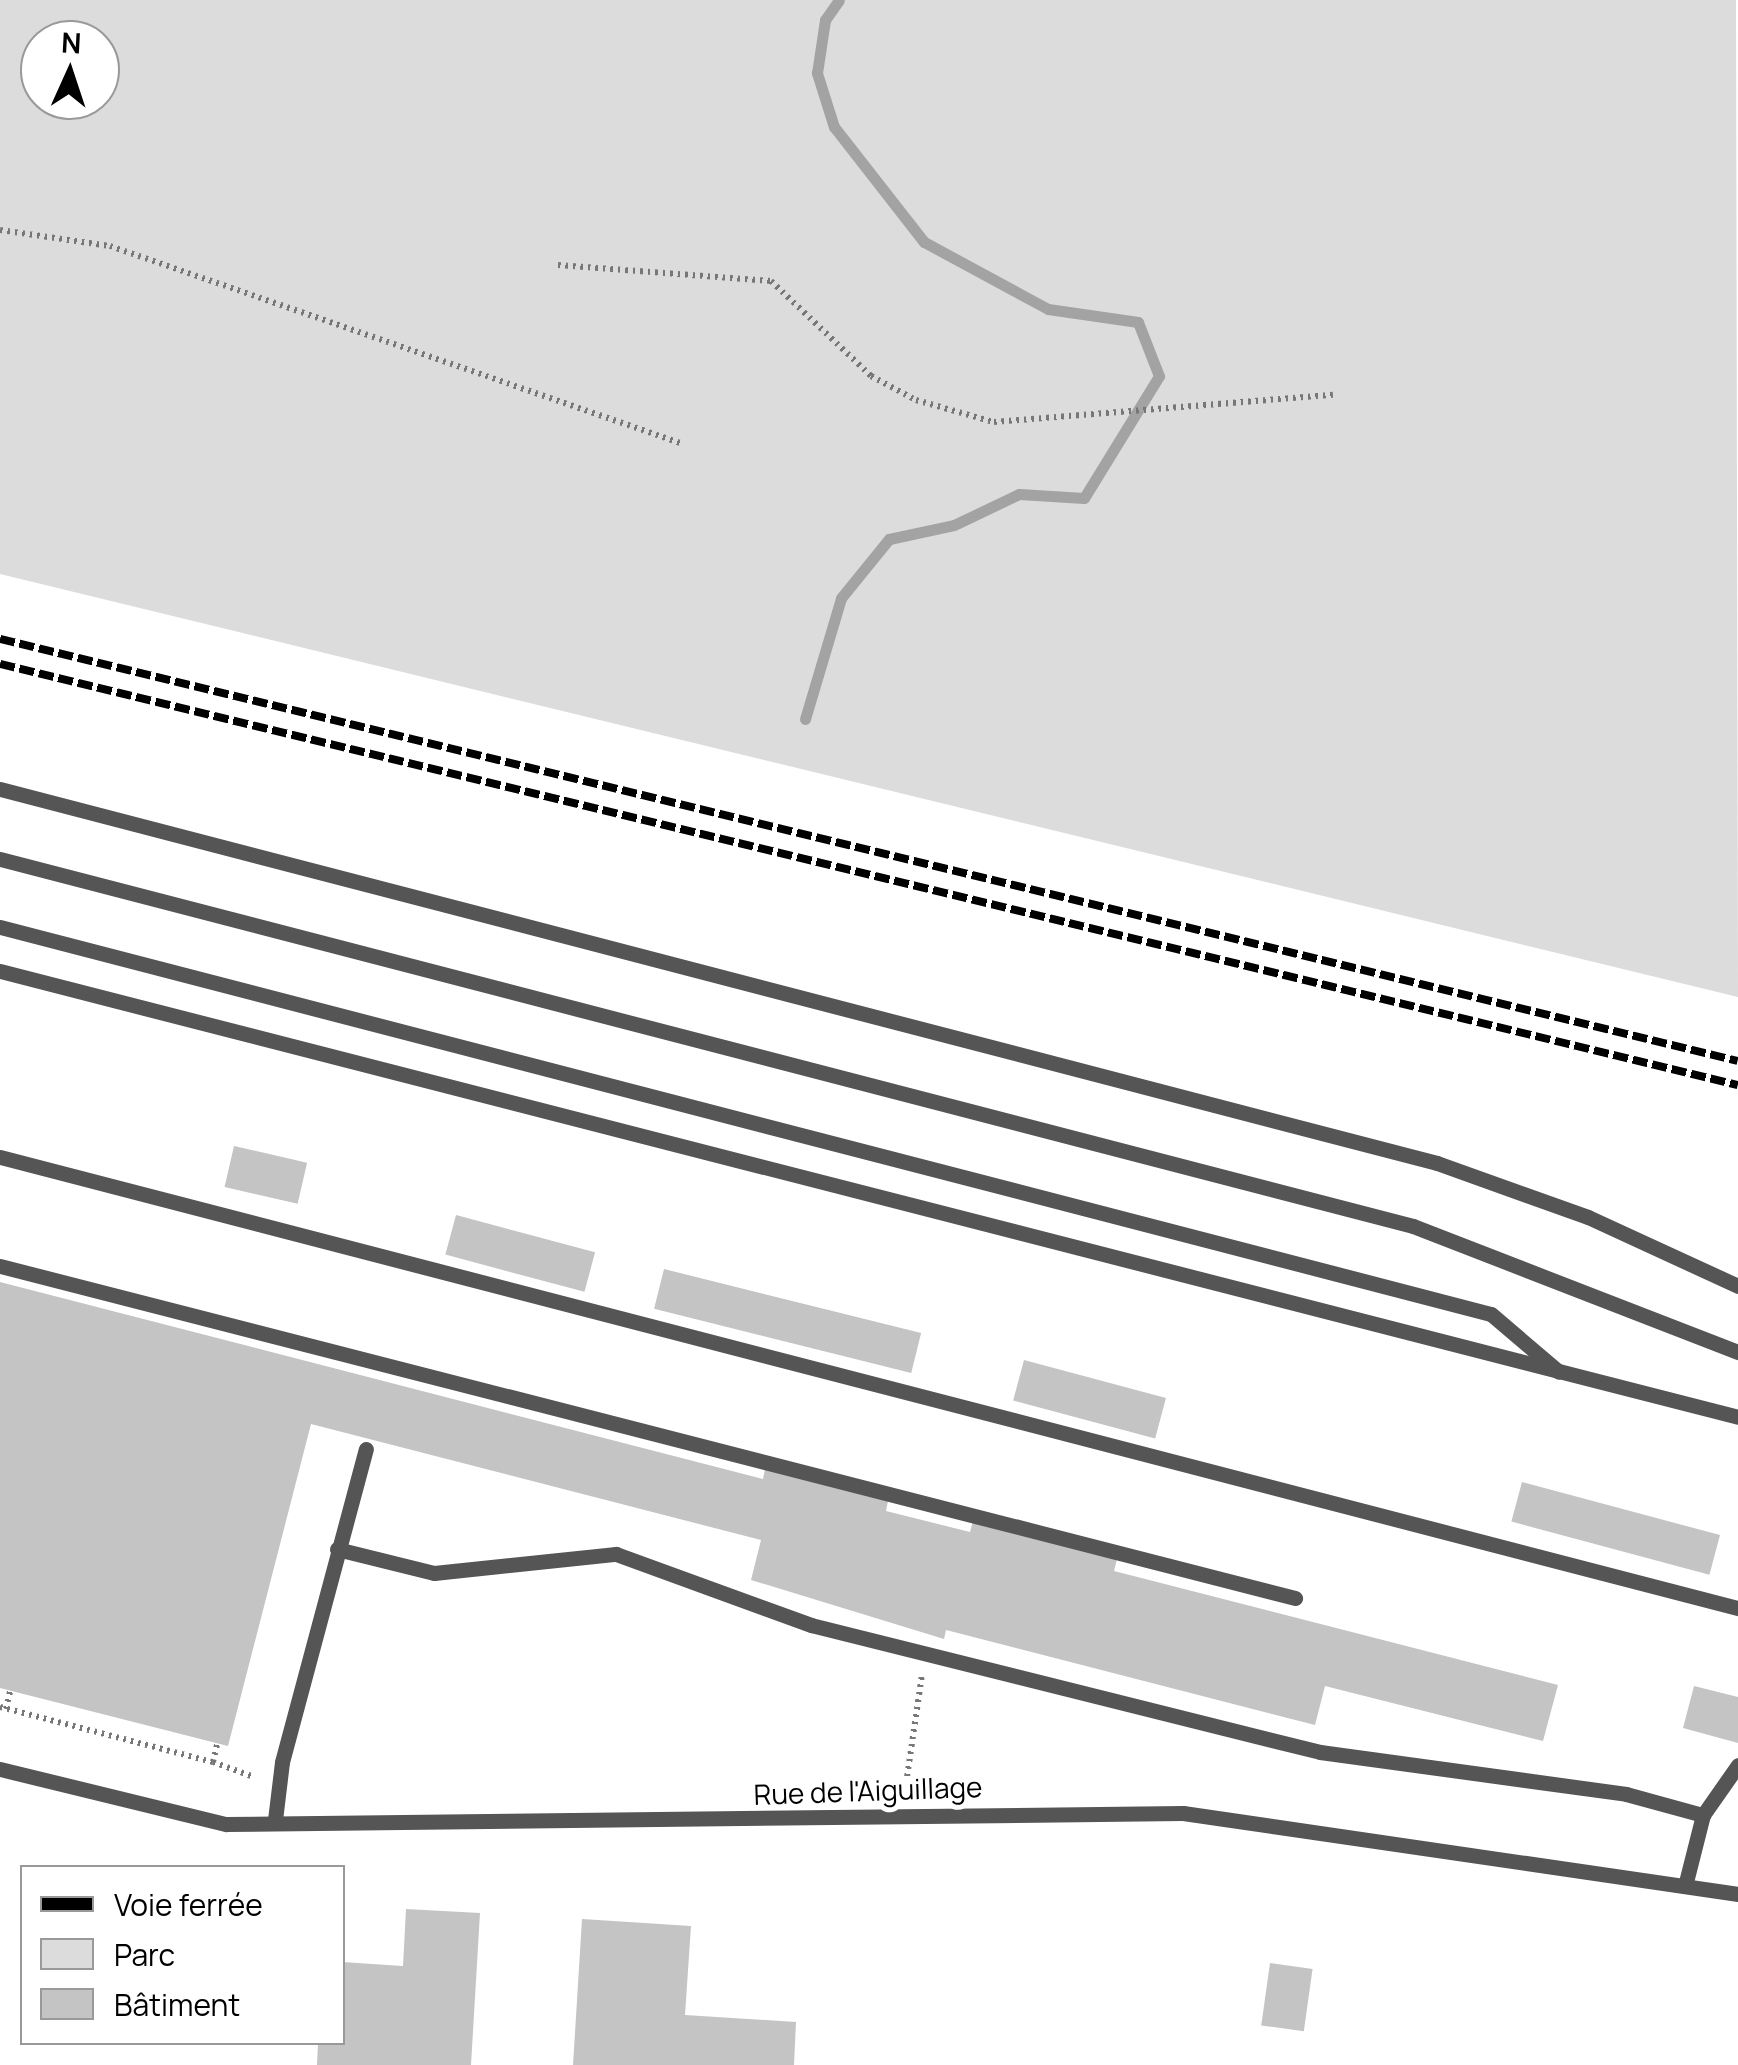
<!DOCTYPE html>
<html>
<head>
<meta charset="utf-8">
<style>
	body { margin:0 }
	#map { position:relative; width:1738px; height:2065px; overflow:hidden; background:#fff; font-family:Manrope,sans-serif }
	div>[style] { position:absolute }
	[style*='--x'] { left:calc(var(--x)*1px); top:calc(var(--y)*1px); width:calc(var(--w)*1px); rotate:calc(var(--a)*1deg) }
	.green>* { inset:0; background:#dcdcdc }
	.stream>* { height:11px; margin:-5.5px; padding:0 5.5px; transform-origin:5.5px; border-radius:5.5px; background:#a3a3a3 }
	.building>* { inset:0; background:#c4c4c4; transform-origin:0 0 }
	.path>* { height:6px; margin-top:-3px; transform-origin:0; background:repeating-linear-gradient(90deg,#777 0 2.5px,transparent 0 7.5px) }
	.lane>* { height:15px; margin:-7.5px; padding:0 7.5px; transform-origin:7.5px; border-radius:7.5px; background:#555 }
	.rail>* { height:8px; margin-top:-4px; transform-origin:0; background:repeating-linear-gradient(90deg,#000 0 15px,transparent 0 20px) }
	span { translate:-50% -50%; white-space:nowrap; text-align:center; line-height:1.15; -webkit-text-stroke:10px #fff; paint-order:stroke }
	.street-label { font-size:28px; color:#000 }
	.legend { position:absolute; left:20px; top:1865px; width:325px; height:180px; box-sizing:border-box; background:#fff; border:2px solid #999; margin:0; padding:12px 18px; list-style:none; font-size:30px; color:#000 }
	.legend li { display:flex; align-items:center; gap:20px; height:50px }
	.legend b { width:50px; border:2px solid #999 }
	.north { position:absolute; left:20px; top:20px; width:100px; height:100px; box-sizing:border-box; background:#fff; border:2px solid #999; border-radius:50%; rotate:3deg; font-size:28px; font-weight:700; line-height:40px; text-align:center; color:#000 }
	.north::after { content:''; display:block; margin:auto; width:35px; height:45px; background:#000; clip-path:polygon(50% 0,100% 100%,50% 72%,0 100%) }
</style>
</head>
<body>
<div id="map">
	<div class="green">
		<i style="clip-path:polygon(evenodd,0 0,1736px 0,1738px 997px,0 574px,0 0,40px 40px,100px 40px,100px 100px,40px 100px,40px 40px)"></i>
	</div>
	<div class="stream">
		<i style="--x:805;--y:719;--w:126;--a:-73.4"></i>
		<i style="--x:841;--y:598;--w:76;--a:-50.9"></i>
		<i style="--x:889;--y:539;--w:66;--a:-12.2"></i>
		<i style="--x:954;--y:525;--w:72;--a:-25.5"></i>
		<i style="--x:1019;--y:494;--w:65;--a:3.5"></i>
		<i style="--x:1084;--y:498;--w:143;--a:-58.4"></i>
		<i style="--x:1159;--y:376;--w:58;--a:-111.3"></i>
		<i style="--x:1138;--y:322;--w:91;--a:-171.8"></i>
		<i style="--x:1048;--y:309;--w:141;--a:-151.6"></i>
		<i style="--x:924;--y:242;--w:146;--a:-128"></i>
		<i style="--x:834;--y:127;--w:57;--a:-107.5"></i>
		<i style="--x:817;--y:73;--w:54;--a:-81.4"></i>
		<i style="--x:825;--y:20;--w:24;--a:-55"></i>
	</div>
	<div class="building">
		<i style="left:234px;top:1146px;width:75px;height:42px;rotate:13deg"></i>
		<i style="left:456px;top:1215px;width:144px;height:41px;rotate:15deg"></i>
		<i style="left:664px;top:1269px;width:265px;height:41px;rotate:14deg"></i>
		<i style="clip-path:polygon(0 1282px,763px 1479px,765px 1469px,888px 1501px,886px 1511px,970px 1532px,973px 1521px,1117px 1559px,1114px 1571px,1558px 1685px,1543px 1741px,1325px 1686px,1315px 1725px,946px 1630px,944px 1639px,751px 1580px,761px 1540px,311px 1424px,228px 1746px,0 1688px)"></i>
		<i style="left:1024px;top:1360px;width:147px;height:42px;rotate:15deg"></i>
		<i style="left:1522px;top:1482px;width:205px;height:41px;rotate:15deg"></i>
		<i style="clip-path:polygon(1694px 1686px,1738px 1697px,1738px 1743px,1683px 1728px)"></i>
		<i style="clip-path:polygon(406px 1909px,480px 1913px,471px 2065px,317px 2065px,318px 2042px,342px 2042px,342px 1962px,403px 1966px)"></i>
		<i style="clip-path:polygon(582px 1919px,691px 1926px,685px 2015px,796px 2022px,794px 2065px,573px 2065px)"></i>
		<i style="left:1270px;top:1963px;width:43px;height:63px;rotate:8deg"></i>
	</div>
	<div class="path">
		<i style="--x:0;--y:230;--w:111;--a:8.3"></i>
		<i style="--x:110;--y:246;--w:606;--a:19.06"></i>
		<i style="--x:558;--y:265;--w:214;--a:4.3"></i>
		<i style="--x:771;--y:281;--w:138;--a:43.5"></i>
		<i style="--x:871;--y:376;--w:51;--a:28.1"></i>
		<i style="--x:916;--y:400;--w:81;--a:15.8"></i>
		<i style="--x:994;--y:422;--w:340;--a:-4.6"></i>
		<i style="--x:0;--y:1707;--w:220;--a:14.5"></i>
		<i style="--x:213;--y:1762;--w:18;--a:-77"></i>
		<i style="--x:6;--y:1709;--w:18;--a:-77"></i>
		<i style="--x:213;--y:1762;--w:44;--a:20.1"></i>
		<i style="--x:905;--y:1791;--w:117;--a:-81.7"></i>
	</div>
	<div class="lane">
		<i style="--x:0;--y:789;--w:1485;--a:14.59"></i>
		<i style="--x:1437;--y:1163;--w:160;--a:19.7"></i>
		<i style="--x:1588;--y:1217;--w:165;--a:24.7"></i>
		<i style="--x:0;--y:859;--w:1460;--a:14.56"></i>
		<i style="--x:1413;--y:1226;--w:349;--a:21.2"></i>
		<i style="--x:0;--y:927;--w:1540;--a:14.55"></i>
		<i style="--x:1491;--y:1314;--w:89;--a:40.5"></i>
		<i style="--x:0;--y:971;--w:1794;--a:14.39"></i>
		<i style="--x:0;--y:1157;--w:1796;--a:14.55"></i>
		<i style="--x:0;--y:1266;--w:1337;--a:14.38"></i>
		<i style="--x:337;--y:1549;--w:100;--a:13.9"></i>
		<i style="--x:434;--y:1573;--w:183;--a:-6"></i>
		<i style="--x:616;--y:1554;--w:208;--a:20"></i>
		<i style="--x:811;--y:1625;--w:525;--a:14.01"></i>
		<i style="--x:1320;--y:1752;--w:309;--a:7.8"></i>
		<i style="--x:1626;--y:1794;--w:80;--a:15.3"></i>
		<i style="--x:1703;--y:1815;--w:61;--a:-55"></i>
		<i style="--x:0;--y:1769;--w:233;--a:13.7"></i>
		<i style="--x:226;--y:1824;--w:957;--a:-0.66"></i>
		<i style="--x:1183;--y:1813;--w:561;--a:8.3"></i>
		<i style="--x:275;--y:1820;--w:58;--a:-83.1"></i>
		<i style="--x:282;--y:1762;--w:324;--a:-75"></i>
		<i style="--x:1685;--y:1886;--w:73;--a:-75.8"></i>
	</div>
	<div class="rail">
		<i style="--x:0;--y:639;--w:1788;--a:13.65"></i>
		<i style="--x:0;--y:664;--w:1788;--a:13.62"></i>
	</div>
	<div class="street-label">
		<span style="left:868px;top:1790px;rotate:-2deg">Rue de l'Aiguillage</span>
	</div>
	<ul class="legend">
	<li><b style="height:12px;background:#000"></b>Voie ferrée</li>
	<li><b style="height:28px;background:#dcdcdc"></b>Parc</li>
	<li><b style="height:28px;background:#c4c4c4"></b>Bâtiment</li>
	</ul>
	<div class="north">N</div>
</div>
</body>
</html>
